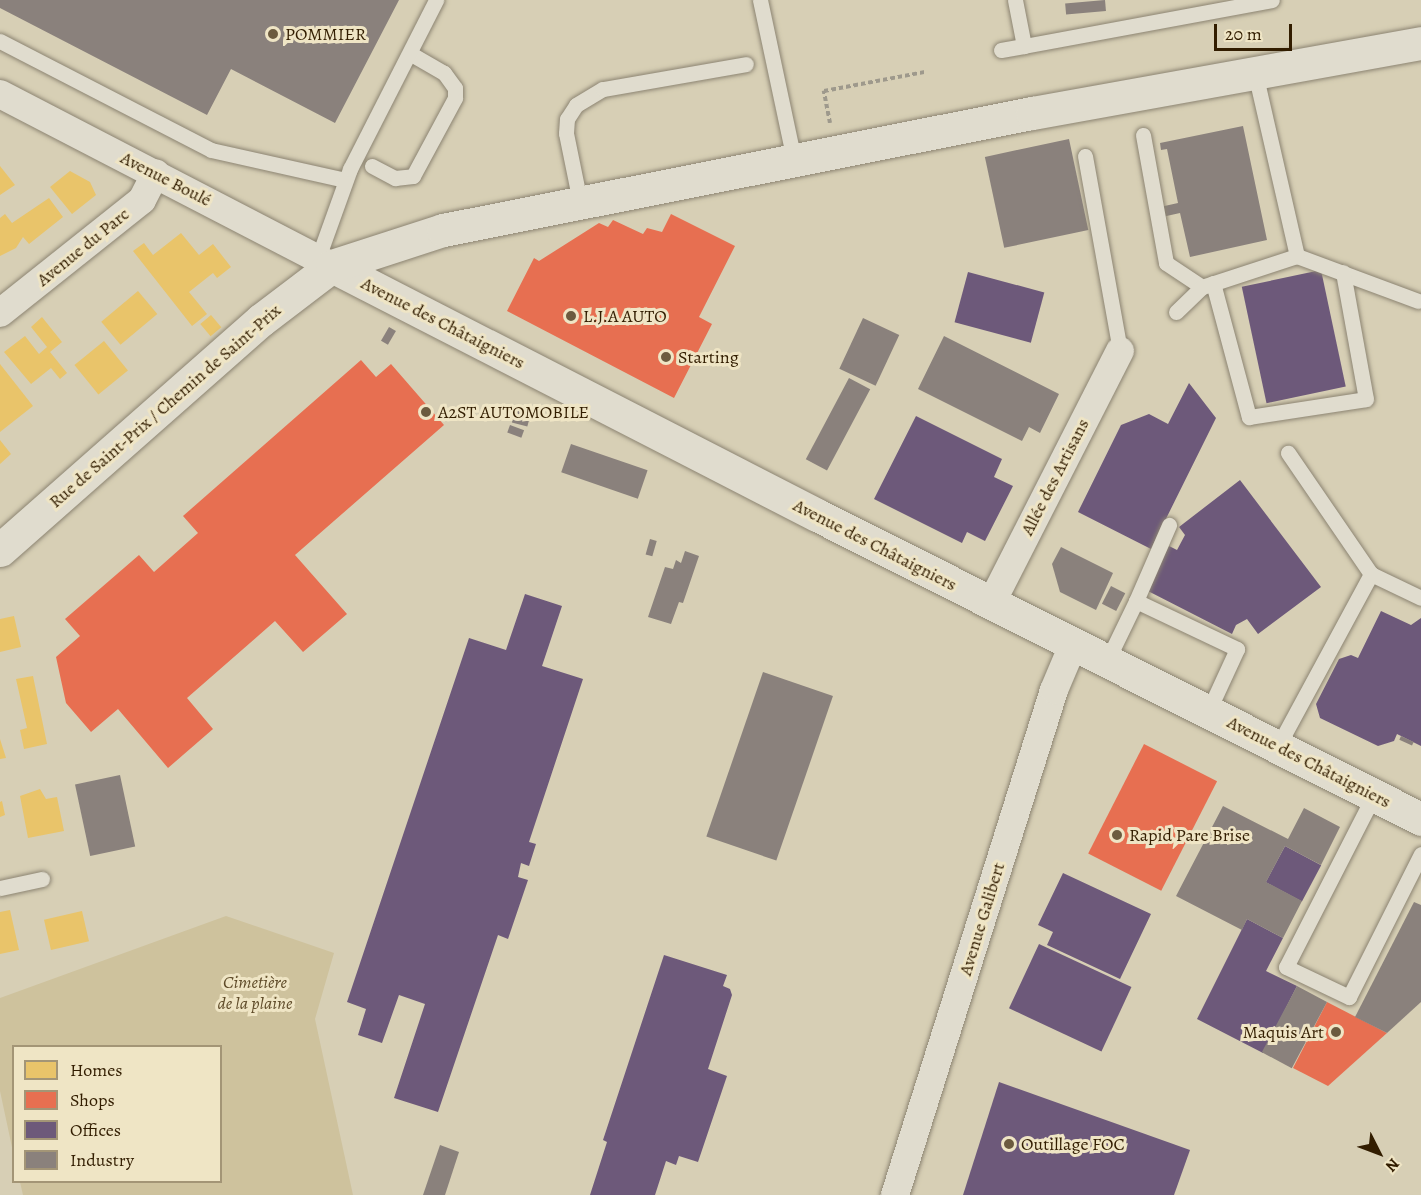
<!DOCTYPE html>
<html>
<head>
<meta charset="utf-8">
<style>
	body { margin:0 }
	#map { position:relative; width:1421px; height:1195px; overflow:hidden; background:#d7cfb5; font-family:Alegreya,serif }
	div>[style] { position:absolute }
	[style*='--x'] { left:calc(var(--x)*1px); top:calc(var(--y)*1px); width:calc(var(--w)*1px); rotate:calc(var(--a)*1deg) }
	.green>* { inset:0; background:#cec29d }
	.homes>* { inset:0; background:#e9c46a; transform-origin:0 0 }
	.shops>* { inset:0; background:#e76f51; transform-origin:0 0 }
	.offices>* { inset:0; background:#6d597a; transform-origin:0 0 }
	.industry>* { inset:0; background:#8a817c; transform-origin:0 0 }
	.path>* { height:4px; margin-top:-2px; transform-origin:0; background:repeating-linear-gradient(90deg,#9e998c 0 4.5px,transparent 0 7.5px) }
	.roads { filter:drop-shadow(0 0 2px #8c8472) drop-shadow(0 0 2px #8c8472) }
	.lane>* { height:15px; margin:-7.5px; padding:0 7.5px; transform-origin:7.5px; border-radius:7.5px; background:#e0dcce }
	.street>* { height:28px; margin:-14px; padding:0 14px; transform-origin:14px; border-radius:14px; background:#e0dcce }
	.secondary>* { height:33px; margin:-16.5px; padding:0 16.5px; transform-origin:16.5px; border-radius:16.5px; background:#e0dcce }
	.dots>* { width:16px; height:16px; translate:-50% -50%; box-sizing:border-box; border:3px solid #efe5c5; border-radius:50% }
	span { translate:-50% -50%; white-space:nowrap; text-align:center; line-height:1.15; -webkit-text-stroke:6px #efe5c5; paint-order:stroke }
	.poi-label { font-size:18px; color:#321d00 }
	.left { translate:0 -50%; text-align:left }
	.right { translate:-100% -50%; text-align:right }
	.street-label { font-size:18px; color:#321d00 }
	.park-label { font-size:18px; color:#5f4b29; font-style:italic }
	.legend { position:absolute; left:12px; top:1045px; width:210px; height:138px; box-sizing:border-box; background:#efe5c5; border:2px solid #a39576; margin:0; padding:8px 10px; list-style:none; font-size:18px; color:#321d00 }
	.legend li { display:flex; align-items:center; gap:12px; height:30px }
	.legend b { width:30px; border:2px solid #a39576 }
	.north { position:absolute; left:1349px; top:1123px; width:60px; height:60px; -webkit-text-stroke:4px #efe5c5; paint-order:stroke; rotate:132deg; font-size:16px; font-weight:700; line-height:24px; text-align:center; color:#321d00 }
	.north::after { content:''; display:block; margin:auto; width:21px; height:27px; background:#321d00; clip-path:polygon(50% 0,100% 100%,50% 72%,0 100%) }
	.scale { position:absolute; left:1214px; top:24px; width:78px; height:27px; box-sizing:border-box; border:3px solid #321d00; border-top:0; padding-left:8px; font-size:18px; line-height:21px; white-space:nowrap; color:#321d00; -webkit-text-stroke:4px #efe5c5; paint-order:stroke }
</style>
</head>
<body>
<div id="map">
	<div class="green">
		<i style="clip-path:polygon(226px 916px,334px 953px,315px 1019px,353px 1195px,23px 1195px,20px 1182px,220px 1182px,220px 1046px,14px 1046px,13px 1152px,0 1091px,0 998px)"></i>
	</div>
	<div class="homes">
		<i style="clip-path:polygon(0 166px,15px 185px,0 195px)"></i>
		<i style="clip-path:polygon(70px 171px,90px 182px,96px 195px,72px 214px,50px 187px)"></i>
		<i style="clip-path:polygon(49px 198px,63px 217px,29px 244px,23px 237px,16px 248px,0 256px,0 218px,5px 214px,12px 223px)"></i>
		<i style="clip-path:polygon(181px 233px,199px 255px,213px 244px,231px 267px,217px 278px,213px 273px,189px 292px,207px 314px,192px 326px,133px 251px,144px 243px,153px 255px)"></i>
		<i style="left:138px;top:291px;width:30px;height:48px;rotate:50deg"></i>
		<i style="left:211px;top:315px;width:16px;height:14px;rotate:50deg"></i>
		<i style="clip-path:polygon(42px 317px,62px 342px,50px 352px,67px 373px,60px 379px,51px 368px,31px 384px,4px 352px,25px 336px,39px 354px,47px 347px,31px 327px)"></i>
		<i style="left:104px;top:341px;width:38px;height:38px;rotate:51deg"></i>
		<i style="clip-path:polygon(0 364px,33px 406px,0 432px)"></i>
		<i style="clip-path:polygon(0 440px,11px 454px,0 464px)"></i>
		<i style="clip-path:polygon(14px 616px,21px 647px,0 652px,0 619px)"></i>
		<i style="clip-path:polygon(33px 676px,47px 744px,24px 749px,20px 730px,27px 728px,16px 679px)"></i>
		<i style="clip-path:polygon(0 739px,6px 758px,0 759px)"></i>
		<i style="clip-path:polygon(40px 789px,46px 799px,57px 797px,64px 831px,28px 838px,20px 796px)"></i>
		<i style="clip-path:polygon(2px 801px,5px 815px,0 817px,0 802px)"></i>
		<i style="clip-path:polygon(10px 910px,19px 950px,0 954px,0 912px)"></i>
		<i style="left:82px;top:911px;width:31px;height:39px;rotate:77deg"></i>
	</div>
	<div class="shops">
		<i style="clip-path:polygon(671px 214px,735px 246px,699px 317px,712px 324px,674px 398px,507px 311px,534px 258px,539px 261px,599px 223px,608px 227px,613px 220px,643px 234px,647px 228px,662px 232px)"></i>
		<i style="clip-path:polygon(361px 360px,376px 377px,391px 364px,444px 425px,295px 555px,347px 614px,303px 652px,275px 621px,187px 698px,213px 729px,168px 768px,118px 709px,91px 732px,66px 703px,56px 657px,80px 636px,65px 619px,139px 555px,154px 572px,198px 533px,183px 516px)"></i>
		<i style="left:1144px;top:744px;width:82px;height:123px;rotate:27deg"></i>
		<i style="clip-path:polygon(1327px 1002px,1387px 1033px,1328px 1086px,1293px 1068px)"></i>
	</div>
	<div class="offices">
		<i style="left:1321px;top:270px;width:119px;height:81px;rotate:78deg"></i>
		<i style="left:968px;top:272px;width:79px;height:52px;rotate:15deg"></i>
		<i style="clip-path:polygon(1189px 383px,1216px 418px,1151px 549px,1078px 512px,1121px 425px,1149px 414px,1168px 424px)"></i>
		<i style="clip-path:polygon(916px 416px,1002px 459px,994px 477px,1013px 486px,985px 541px,967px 532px,962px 543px,874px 499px)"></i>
		<i style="clip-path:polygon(1240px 480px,1321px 587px,1258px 634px,1247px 619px,1236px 625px,1232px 634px,1146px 590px,1169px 546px,1177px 550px,1185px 535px,1179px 527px)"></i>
		<i style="clip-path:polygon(525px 594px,562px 606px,542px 666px,583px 679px,529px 842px,536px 844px,529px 866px,521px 863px,518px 877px,528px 880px,508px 939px,498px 935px,438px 1112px,394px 1098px,425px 1004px,399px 995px,382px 1043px,358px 1035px,366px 1009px,347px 1002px,469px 638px,506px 650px)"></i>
		<i style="clip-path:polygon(1381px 611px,1411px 625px,1421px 618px,1421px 746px,1397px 734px,1394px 741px,1378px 746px,1320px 718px,1316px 704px,1339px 659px,1351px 655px,1358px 658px)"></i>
		<i style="left:1285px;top:846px;width:41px;height:41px;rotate:28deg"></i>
		<i style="clip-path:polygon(1063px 873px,1151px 914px,1120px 979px,1047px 945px,1053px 932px,1038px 925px)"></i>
		<i style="clip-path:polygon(1247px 919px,1283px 938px,1266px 971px,1297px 986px,1263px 1053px,1197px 1019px)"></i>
		<i style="left:1039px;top:944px;width:102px;height:71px;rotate:25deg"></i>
		<i style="clip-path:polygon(664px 955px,727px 975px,723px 986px,730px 989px,732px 995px,708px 1069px,727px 1076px,698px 1162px,679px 1156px,676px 1165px,666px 1161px,655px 1195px,590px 1195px,607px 1142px,603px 1140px)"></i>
		<i style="clip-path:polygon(999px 1082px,1190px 1150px,1174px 1195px,963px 1195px)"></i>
	</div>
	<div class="industry">
		<i style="clip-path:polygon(0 0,399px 0,335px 123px,231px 69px,207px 115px,0 8px)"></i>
		<i style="left:1105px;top:0;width:11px;height:40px;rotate:85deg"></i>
		<i style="clip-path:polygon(1243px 126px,1267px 240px,1190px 257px,1180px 213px,1162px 217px,1160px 207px,1178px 203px,1167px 149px,1161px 150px,1160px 143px)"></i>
		<i style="left:1069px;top:139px;width:93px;height:86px;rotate:78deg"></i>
		<i style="left:863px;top:318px;width:40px;height:56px;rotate:25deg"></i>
		<i style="left:389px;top:327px;width:8px;height:16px;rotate:30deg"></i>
		<i style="clip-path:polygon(944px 336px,1059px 394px,1040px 433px,1029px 427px,1022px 441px,918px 389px)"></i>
		<i style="left:849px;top:378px;width:24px;height:92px;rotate:28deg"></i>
		<i style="left:516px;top:407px;width:16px;height:16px;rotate:15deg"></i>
		<i style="left:510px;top:425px;width:15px;height:8px;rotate:20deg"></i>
		<i style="left:571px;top:444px;width:81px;height:30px;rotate:19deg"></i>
		<i style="left:650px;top:539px;width:7px;height:16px;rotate:16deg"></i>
		<i style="clip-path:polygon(1061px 547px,1113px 573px,1096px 610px,1060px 592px,1052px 564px)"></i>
		<i style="clip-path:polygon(685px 551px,699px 556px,683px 603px,679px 602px,671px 624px,648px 617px,665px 567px,673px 569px,676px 560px,681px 563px)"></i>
		<i style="left:1111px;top:586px;width:16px;height:20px;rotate:27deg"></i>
		<i style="left:763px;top:672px;width:74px;height:174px;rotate:19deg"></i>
		<i style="left:1401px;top:736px;width:14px;height:4px;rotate:25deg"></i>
		<i style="left:120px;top:775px;width:73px;height:46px;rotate:78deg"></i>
		<i style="clip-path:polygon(1223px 806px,1288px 839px,1304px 808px,1340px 827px,1321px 865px,1285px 846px,1266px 882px,1302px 901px,1283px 938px,1247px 919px,1242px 930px,1176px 896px)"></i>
		<i style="clip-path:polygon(1414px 902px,1421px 905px,1421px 1002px,1387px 1033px,1355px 1017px)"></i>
		<i style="left:1297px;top:986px;width:34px;height:75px;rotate:28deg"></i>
		<i style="clip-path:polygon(440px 1145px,459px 1152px,445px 1195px,423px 1195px)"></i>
	</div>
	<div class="path">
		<i style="--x:830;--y:123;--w:33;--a:-101"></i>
		<i style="--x:824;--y:91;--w:103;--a:-10.7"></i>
	</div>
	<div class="roads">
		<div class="lane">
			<i style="--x:760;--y:0;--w:164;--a:78"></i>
			<i style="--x:1015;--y:0;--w:47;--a:78.9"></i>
			<i style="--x:1024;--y:46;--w:252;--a:-10.5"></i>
			<i style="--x:0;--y:41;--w:237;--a:27.3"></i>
			<i style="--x:211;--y:150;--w:137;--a:12.6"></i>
			<i style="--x:1001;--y:50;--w:23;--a:-10"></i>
			<i style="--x:1143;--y:135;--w:130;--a:79.8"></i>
			<i style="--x:1166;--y:263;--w:43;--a:33.7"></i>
			<i style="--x:1085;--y:156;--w:198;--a:79.8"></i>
			<i style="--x:372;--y:166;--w:26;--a:28"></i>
			<i style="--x:395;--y:178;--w:18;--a:-6"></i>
			<i style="--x:413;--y:176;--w:89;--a:-61.7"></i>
			<i style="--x:455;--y:98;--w:10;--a:-90"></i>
			<i style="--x:455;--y:88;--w:19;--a:-126"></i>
			<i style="--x:444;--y:73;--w:39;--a:-150"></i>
			<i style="--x:580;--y:202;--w:70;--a:-101.5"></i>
			<i style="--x:566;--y:133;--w:14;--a:-86"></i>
			<i style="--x:567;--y:119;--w:17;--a:-57"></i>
			<i style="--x:576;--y:105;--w:31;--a:-31"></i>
			<i style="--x:603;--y:89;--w:145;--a:-9.9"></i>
			<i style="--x:1297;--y:256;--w:129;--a:20.4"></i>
			<i style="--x:318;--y:258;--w:95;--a:-70.2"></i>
			<i style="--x:350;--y:169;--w:190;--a:-63"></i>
			<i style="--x:1213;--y:283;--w:139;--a:75"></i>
			<i style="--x:1249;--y:417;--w:118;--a:-8.7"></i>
			<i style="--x:1366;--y:399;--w:129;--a:-100.3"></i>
			<i style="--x:1176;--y:312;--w:36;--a:-44"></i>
			<i style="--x:1202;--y:287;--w:100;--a:-18.1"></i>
			<i style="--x:1297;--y:256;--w:189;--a:-102.9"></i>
			<i style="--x:1371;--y:574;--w:55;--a:25.6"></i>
			<i style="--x:1136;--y:601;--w:83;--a:-66.5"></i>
			<i style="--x:1107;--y:661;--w:67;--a:-64.2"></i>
			<i style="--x:1136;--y:601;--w:112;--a:25.4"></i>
			<i style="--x:1237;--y:649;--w:69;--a:114.7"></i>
			<i style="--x:1278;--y:746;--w:196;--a:-61.6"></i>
			<i style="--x:1371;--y:574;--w:147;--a:-124.4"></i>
			<i style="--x:1374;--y:795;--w:193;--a:117.1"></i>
			<i style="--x:1286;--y:967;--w:70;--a:25.5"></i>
			<i style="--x:1349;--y:997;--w:160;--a:-63.3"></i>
			<i style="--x:0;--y:888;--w:43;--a:-12.1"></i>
		</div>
		<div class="street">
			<i style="--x:0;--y:94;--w:374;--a:27.4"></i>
			<i style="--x:0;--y:313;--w:181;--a:-38.5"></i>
			<i style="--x:142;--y:200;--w:30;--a:-63"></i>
			<i style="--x:991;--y:604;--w:284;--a:-63"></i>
			<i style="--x:895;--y:1195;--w:529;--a:-72.52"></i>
			<i style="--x:1054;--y:690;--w:49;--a:-67.1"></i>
		</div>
		<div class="secondary">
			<i style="--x:332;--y:266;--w:545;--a:27.18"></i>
			<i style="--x:817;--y:515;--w:676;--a:26.72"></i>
			<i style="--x:0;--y:550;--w:348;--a:-41.4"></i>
			<i style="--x:261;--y:320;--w:89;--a:-37.3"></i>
			<i style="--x:332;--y:266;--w:117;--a:-18"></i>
			<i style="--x:443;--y:230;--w:601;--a:-11.24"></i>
			<i style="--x:1032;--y:113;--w:395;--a:-10.2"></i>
		</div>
	</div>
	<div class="dots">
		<i style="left:273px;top:34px;background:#6c5b3f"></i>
		<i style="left:571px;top:316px;background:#6c5b3f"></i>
		<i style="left:666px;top:357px;background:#6c5b3f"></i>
		<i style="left:426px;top:412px;background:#6c5b3f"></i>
		<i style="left:1117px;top:835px;background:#6c5b3f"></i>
		<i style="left:1336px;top:1032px;background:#6c5b3f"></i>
		<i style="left:1009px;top:1144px;background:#6c5b3f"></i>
	</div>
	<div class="poi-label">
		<span class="left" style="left:285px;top:34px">POMMIER</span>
		<span class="left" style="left:583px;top:316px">L.J.A AUTO</span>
		<span class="left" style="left:678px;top:357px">Starting</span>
		<span class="left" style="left:438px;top:412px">A2ST AUTOMOBILE</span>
		<span class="left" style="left:1129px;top:835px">Rapid Pare Brise</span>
		<span class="right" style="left:1324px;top:1032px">Maquis Art</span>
		<span class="left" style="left:1021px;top:1144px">Outillage FOC</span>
	</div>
	<div class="street-label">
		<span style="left:166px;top:179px;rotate:27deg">Avenue Boulé</span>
		<span style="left:83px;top:247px;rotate:-39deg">Avenue du Parc</span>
		<span style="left:443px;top:323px;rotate:27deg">Avenue des Châtaigniers</span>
		<span style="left:165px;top:406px;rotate:-41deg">Rue de Saint-Prix / Chemin de Saint-Prix</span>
		<span style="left:1055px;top:477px;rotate:-63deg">Allée des Artisans</span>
		<span style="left:875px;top:545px;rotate:27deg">Avenue des Châtaigniers</span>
		<span style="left:1309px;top:762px;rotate:27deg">Avenue des Châtaigniers</span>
		<span style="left:982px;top:919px;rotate:-73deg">Avenue Galibert</span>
	</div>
	<div class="park-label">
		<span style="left:255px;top:993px">Cimetière<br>de la plaine</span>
	</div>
	<ul class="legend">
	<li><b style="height:16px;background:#e9c46a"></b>Homes</li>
	<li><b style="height:16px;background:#e76f51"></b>Shops</li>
	<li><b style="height:16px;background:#6d597a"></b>Offices</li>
	<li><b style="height:16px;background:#8a817c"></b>Industry</li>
	</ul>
	<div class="north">N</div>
	<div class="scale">20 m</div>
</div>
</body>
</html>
